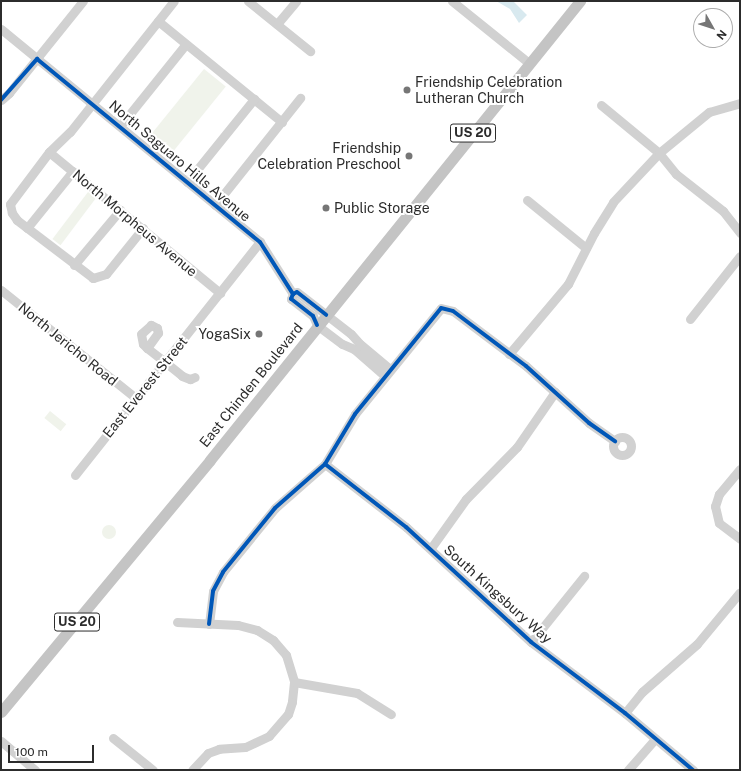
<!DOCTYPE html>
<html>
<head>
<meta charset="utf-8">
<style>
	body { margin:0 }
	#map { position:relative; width:741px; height:771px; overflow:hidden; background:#fff; font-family:"Public Sans",sans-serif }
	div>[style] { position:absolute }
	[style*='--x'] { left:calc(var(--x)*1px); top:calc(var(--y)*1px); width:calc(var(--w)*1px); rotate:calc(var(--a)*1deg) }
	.green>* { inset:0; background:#f0f3eb; transform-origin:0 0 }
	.round { border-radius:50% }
	.water>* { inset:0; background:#d8e9ef }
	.minor>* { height:9px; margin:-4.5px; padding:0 4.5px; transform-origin:4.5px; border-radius:4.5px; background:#d1d1d1 }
	.minor>.ring { margin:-4.5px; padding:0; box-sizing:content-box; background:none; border:9px solid #d1d1d1; border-radius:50% }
	.major>* { height:11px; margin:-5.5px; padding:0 5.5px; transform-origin:5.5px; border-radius:5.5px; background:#c4c4c4 }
	.cycleway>* { height:4px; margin:-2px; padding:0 2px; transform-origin:2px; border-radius:2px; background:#0057b8 }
	.dots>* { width:11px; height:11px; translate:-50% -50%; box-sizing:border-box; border:2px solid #fff; border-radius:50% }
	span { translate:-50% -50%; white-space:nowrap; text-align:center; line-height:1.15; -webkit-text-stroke:4px #fff; paint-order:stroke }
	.shield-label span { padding:1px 3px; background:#fff; border:1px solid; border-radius:3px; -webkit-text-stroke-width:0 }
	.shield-label { font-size:13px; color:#2c2c2c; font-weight:700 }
	.poi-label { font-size:14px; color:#2c2c2c }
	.left { translate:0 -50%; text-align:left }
	.right { translate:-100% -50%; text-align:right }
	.street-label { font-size:14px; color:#2c2c2c }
	.frame { position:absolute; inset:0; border:2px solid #2c2c2c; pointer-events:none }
	.north { position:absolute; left:693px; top:8px; width:40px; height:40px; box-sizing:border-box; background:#fff; border:1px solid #ababab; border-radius:50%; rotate:129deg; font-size:11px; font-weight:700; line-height:16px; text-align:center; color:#2c2c2c }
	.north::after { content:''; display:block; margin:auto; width:14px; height:18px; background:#767676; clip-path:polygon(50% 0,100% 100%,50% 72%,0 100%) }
	.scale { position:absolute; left:8px; top:745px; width:86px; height:18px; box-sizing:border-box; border:2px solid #2c2c2c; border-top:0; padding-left:5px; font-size:12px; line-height:14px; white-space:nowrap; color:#2c2c2c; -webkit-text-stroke:3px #fff; paint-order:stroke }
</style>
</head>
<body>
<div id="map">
	<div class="green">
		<i style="left:204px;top:69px;width:28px;height:91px;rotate:39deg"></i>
		<i style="left:88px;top:192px;width:10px;height:59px;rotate:37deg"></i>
		<i style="left:50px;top:411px;width:21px;height:9px;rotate:39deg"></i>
		<i class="round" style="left:102px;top:525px;width:14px;height:14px"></i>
	</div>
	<div class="water">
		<i style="clip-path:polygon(496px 1px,513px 1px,527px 15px,519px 23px,510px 9px)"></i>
	</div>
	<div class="minor">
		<i style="--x:248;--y:1;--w:80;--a:38.9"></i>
		<i style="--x:452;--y:1;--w:100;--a:38.9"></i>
		<i style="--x:158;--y:21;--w:160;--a:39.2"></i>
		<i style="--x:277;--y:24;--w:30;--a:-50"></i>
		<i style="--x:1;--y:29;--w:335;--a:39.4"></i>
		<i style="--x:260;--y:242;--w:62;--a:57.6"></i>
		<i style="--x:1;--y:100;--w:11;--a:-41"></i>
		<i style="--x:9;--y:93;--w:118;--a:-51.2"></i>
		<i style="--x:601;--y:105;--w:75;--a:39.6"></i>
		<i style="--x:659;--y:153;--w:27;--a:51"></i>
		<i style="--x:676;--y:174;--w:60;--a:38.2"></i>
		<i style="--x:723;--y:211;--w:28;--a:52"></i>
		<i style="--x:120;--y:126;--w:105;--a:-51.2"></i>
		<i style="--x:49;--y:152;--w:222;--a:39.5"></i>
		<i style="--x:187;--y:182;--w:107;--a:-51.1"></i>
		<i style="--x:527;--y:200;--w:76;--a:39.1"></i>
		<i style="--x:215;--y:205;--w:137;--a:-51.5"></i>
		<i style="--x:27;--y:228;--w:73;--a:-51.1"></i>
		<i style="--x:143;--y:228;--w:59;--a:128.8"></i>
		<i style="--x:106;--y:274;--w:14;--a:163"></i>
		<i style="--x:93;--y:278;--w:96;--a:-142.7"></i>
		<i style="--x:17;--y:220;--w:9;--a:-126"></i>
		<i style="--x:12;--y:213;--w:9;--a:-103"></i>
		<i style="--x:10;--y:204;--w:65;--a:-53.1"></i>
		<i style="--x:49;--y:152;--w:29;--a:-44"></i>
		<i style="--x:70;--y:132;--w:167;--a:-51.6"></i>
		<i style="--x:74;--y:265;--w:72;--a:-50.1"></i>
		<i style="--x:1;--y:290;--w:173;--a:38.7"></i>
		<i style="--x:690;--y:319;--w:80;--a:-51.6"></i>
		<i style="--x:147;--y:348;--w:19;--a:-54"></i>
		<i style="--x:158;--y:333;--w:5;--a:-101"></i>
		<i style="--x:157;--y:328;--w:7;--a:-153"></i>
		<i style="--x:151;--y:325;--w:13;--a:138"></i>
		<i style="--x:141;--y:334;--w:10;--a:79"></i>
		<i style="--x:143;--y:344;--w:6;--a:45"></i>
		<i style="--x:147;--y:348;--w:23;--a:38"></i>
		<i style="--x:165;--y:362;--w:22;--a:39"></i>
		<i style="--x:182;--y:376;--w:9;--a:21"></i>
		<i style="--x:190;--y:379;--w:5;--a:-22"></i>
		<i style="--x:509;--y:354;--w:92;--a:-49.9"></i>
		<i style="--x:568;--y:284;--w:57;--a:-63"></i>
		<i style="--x:594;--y:233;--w:36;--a:-58"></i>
		<i style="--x:613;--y:202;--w:67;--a:-46.8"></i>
		<i style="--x:659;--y:153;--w:65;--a:-39.4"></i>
		<i style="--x:709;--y:112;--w:32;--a:-16"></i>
		<i style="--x:385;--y:376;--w:41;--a:-138.9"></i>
		<i style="--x:354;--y:349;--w:13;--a:-157"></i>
		<i style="--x:342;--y:344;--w:31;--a:-143"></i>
		<i style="--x:317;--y:325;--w:10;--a:-114"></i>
		<i style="--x:313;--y:316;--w:28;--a:-142"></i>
		<i style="--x:291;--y:299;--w:5;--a:-68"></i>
		<i style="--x:293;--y:294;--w:4;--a:-27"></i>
		<i style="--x:297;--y:292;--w:68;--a:37.9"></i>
		<i style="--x:351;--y:334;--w:13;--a:48"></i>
		<i style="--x:360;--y:344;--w:39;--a:40"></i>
		<i class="ring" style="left:613px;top:437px;width:9px;height:9px"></i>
		<i style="--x:325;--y:464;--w:103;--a:37.9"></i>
		<i style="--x:406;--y:527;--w:170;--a:42.6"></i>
		<i style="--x:531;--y:642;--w:118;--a:37.1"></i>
		<i style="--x:625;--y:713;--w:89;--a:40"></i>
		<i style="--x:740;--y:469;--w:33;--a:130"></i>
		<i style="--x:719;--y:494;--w:13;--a:108"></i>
		<i style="--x:715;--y:506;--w:17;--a:77"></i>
		<i style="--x:719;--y:523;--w:26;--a:37"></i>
		<i style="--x:75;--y:475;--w:298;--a:-51.6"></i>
		<i style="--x:431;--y:548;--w:60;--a:-54.5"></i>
		<i style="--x:466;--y:499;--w:73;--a:-45.6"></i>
		<i style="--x:517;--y:447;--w:67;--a:-55.4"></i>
		<i style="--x:177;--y:622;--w:61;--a:2.8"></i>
		<i style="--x:238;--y:625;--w:20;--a:15"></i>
		<i style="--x:257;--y:630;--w:19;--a:32"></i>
		<i style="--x:273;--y:640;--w:20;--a:49"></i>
		<i style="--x:286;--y:655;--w:28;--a:73"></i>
		<i style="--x:294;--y:682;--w:20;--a:96"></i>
		<i style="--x:292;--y:702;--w:13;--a:108"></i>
		<i style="--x:288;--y:714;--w:29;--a:131"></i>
		<i style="--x:269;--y:736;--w:26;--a:155"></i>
		<i style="--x:245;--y:747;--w:26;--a:176"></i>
		<i style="--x:219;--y:749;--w:12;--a:160"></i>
		<i style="--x:208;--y:753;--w:23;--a:133"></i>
		<i style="--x:209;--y:624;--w:33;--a:-83"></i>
		<i style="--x:213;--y:591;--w:21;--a:-62"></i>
		<i style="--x:223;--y:572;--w:82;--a:-50.9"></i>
		<i style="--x:275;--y:508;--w:67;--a:-41.3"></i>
		<i style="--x:325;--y:464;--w:58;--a:-59"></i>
		<i style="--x:355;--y:414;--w:136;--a:-50.9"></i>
		<i style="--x:441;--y:308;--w:12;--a:14"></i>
		<i style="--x:453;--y:311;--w:91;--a:37"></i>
		<i style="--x:526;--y:366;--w:85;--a:42.1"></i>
		<i style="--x:589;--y:423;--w:32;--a:35"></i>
		<i style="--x:531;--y:642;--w:85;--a:-51.2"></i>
		<i style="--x:294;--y:682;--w:64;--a:9.9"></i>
		<i style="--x:357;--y:693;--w:40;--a:32"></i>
		<i style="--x:625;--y:713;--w:27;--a:-51"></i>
		<i style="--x:642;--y:692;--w:73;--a:-41.1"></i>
		<i style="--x:697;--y:644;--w:67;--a:-50.4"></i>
		<i style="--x:113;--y:738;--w:51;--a:38.7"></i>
		<i style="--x:1;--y:741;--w:45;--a:40.5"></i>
		<i style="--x:628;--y:770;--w:41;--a:-48.9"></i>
	</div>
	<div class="major">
		<i style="--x:1;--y:712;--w:327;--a:-50.3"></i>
		<i style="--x:210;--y:460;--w:590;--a:-51.13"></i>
	</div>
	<div class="cycleway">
		<i style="--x:1;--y:100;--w:55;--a:-48.7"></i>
		<i style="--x:37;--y:59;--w:288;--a:39.4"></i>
		<i style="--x:260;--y:242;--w:62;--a:57.6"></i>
		<i style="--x:317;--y:325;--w:10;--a:-114"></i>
		<i style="--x:313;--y:316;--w:28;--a:-142"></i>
		<i style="--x:291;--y:299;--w:5;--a:-68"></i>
		<i style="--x:293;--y:294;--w:4;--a:-27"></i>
		<i style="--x:297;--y:292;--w:37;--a:38"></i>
		<i style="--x:325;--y:464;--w:103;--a:37.9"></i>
		<i style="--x:406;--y:527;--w:170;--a:42.6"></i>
		<i style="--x:531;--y:642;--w:118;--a:37.1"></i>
		<i style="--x:625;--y:713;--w:89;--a:40"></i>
		<i style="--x:209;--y:624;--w:33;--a:-83"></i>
		<i style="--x:213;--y:591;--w:21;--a:-62"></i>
		<i style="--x:223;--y:572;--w:82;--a:-50.9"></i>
		<i style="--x:275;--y:508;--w:67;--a:-41.3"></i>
		<i style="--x:325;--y:464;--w:58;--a:-59"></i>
		<i style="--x:355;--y:414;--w:136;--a:-50.9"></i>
		<i style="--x:441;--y:308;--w:12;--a:14"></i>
		<i style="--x:453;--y:311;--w:91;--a:37"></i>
		<i style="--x:526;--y:366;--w:85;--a:42.1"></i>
		<i style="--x:589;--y:423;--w:32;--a:35"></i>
	</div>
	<div class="dots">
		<i style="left:407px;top:90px;background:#767676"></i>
		<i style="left:409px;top:156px;background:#767676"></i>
		<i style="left:326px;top:208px;background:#767676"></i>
		<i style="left:259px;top:334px;background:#767676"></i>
	</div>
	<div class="shield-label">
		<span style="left:473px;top:133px">US 20</span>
		<span style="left:77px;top:622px">US 20</span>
	</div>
	<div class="poi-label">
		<span class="left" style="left:415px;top:90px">Friendship Celebration<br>Lutheran Church</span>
		<span class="right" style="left:401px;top:156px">Friendship<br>Celebration Preschool</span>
		<span class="left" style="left:334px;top:208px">Public Storage</span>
		<span class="right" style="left:251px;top:334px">YogaSix</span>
	</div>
	<div class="street-label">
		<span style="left:180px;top:161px;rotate:40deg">North Saguaro Hills Avenue</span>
		<span style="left:135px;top:223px;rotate:40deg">North Morpheus Avenue</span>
		<span style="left:68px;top:344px;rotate:39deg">North Jericho Road</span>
		<span style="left:251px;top:385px;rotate:-51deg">East Chinden Boulevard</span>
		<span style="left:145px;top:387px;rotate:-51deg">East Everest Street</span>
		<span style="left:498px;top:594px;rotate:42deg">South Kingsbury Way</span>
	</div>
	<div class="frame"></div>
	<div class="north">N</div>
	<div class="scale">100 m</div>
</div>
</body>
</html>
